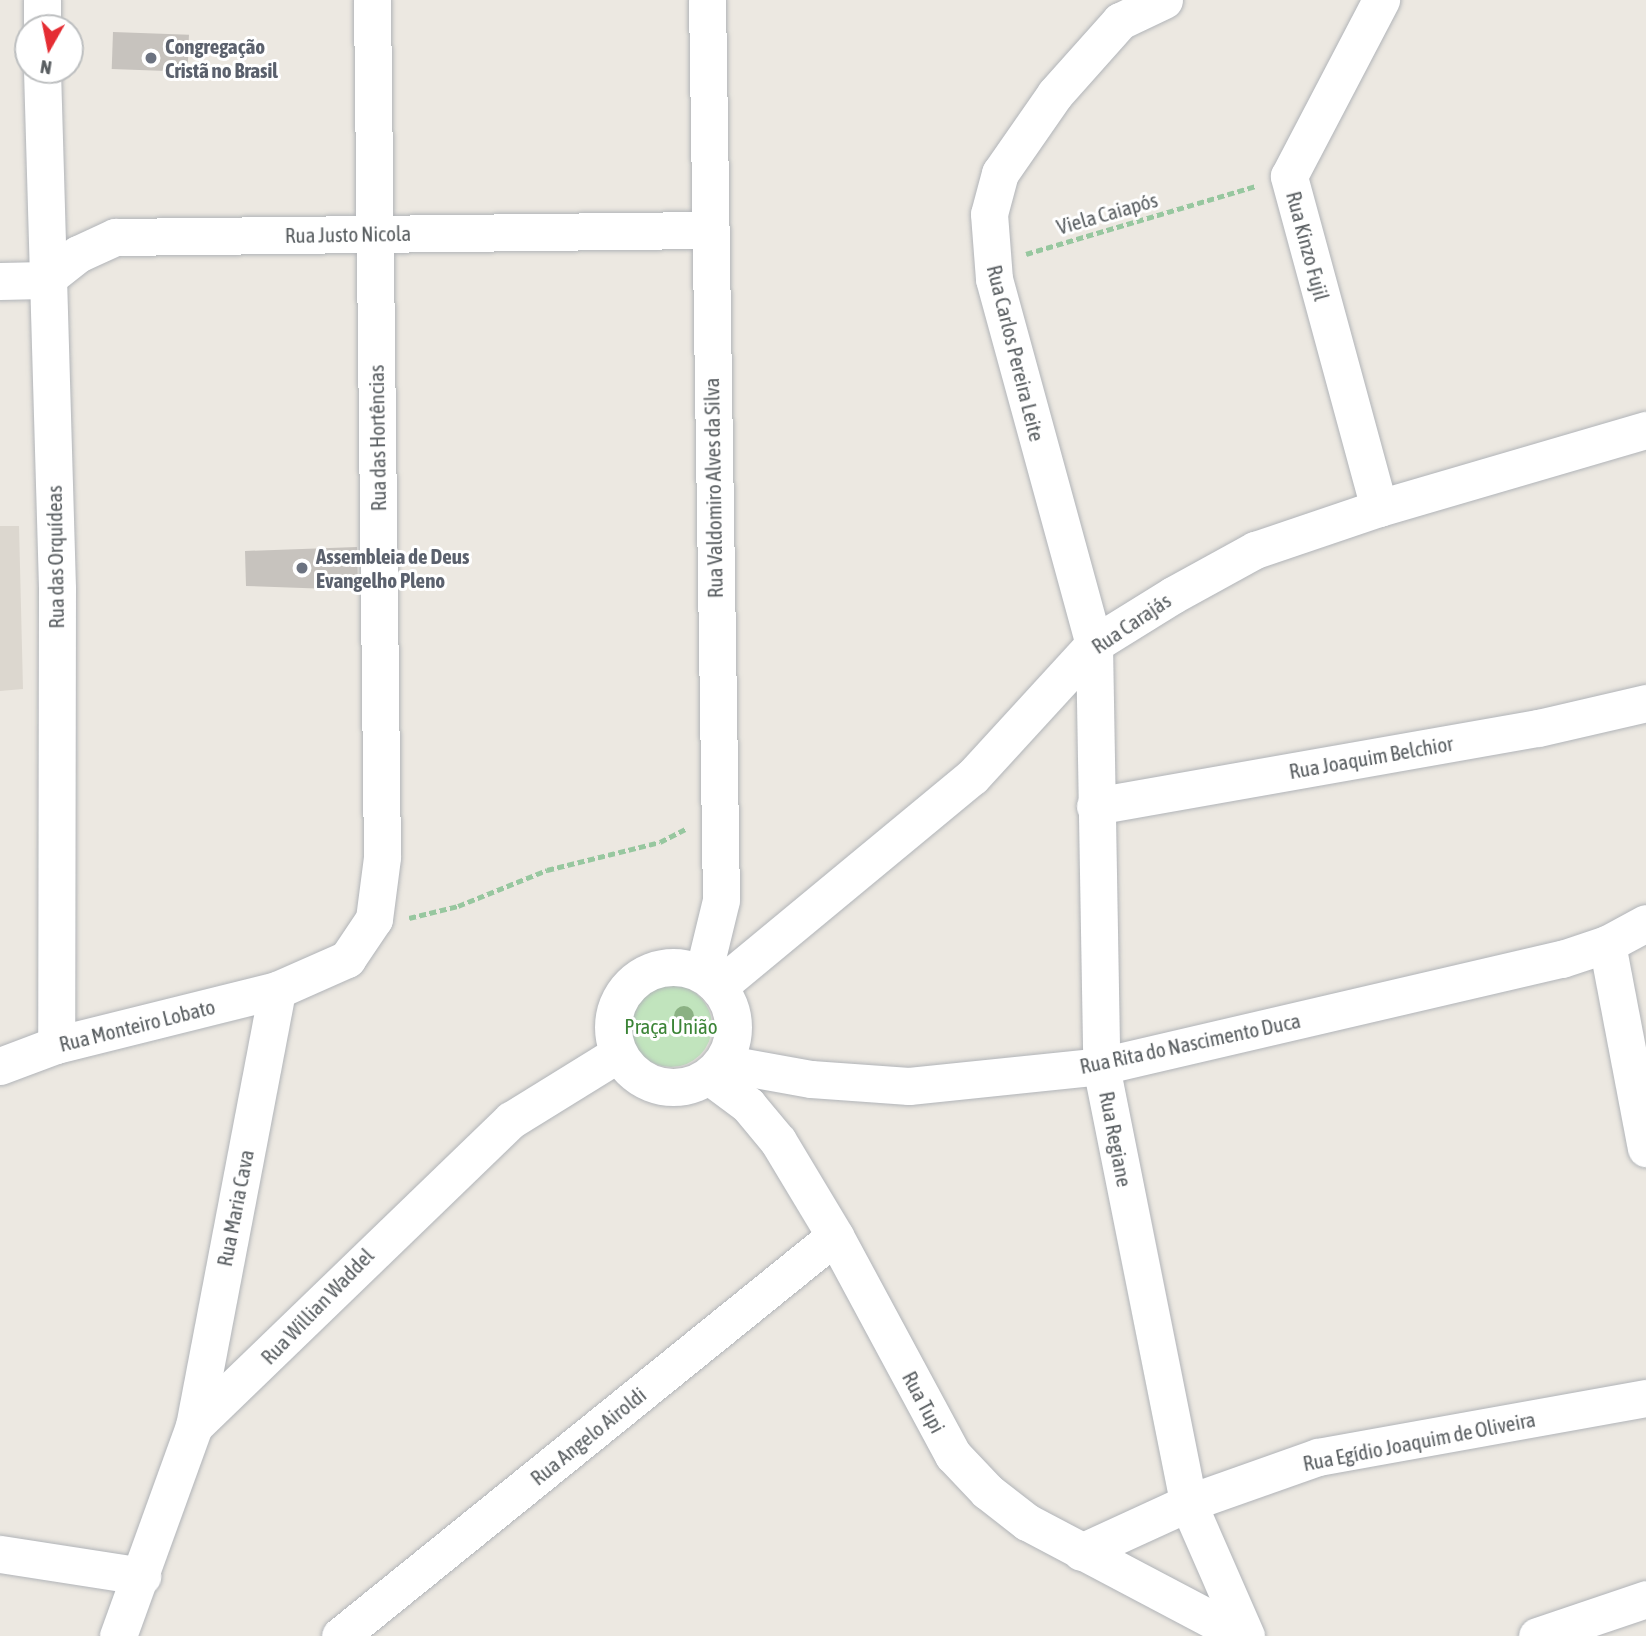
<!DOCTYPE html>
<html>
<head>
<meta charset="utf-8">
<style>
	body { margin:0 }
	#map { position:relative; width:1646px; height:1636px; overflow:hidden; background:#ece8e1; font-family:"Asap Condensed",sans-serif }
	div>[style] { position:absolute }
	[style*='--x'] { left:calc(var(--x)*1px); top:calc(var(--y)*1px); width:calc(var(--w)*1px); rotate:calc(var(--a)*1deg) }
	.education>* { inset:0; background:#dcd7cf }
	.green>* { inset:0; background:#c1e4bd }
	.round { border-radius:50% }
	.building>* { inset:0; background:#c7c3be; transform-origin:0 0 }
	.path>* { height:4.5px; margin-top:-2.25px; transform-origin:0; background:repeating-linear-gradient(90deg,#97c79f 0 7px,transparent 0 10.5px) }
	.roads { filter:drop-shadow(0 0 2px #b1b4b8) drop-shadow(0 0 2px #b1b4b8) }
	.minor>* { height:37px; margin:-18.5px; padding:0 18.5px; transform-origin:18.5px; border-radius:18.5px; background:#fff }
	.minor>.ring { margin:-18.5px; padding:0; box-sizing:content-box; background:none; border:37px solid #fff; border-radius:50% }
	.trees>* { width:20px; height:20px; margin:-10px; border-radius:50%; background:#8bb183 }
	.dots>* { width:19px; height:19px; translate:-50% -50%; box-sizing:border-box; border:4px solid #fff; border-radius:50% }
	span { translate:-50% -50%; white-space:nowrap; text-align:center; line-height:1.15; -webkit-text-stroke:6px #fff; paint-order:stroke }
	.worship-label { font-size:21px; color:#5b616d; font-weight:700 }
	.left { translate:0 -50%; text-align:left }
	.street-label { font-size:21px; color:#595e61 }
	.park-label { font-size:21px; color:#3b8436 }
	.north { position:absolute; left:14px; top:14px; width:70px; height:70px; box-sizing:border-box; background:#fff; border:2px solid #bdbfc0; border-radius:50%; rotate:189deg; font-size:19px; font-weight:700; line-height:28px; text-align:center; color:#595e61 }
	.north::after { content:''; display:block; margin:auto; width:24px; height:32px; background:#e52d33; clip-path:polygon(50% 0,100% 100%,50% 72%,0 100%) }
</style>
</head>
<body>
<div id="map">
	<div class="education">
		<i style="clip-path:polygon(0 526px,19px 526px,23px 689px,0 691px)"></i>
	</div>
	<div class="green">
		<i class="round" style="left:630px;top:985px;width:82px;height:82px"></i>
	</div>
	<div class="building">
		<i style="left:113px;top:32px;width:76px;height:37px;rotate:2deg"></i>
		<i style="clip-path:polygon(357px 547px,358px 590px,246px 586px,245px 551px)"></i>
	</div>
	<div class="path">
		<i style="--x:1026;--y:254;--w:240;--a:-16.5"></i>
		<i style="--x:409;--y:918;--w:50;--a:-13.8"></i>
		<i style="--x:458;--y:906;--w:96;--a:-22"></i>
		<i style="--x:547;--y:870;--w:116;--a:-13.9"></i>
		<i style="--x:660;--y:842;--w:29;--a:-27"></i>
	</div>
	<div class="roads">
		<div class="minor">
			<i style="--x:42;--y:0;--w:28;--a:90"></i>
			<i style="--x:1164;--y:0;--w:49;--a:154.5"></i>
			<i style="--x:1120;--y:21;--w:98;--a:131.7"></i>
			<i style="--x:1055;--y:94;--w:96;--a:124.8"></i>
			<i style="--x:1000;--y:173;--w:42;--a:105"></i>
			<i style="--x:989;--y:214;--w:65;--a:85.6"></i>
			<i style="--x:994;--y:279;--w:378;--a:74.7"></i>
			<i style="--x:1094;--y:644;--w:422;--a:89"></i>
			<i style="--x:1101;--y:1066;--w:446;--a:78.7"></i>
			<i style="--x:1188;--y:1503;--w:145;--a:66.4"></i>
			<i style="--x:42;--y:70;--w:519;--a:88.34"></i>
			<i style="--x:57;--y:589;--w:456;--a:90.1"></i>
			<i style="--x:0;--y:281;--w:45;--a:-1.3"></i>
			<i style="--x:45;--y:280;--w:42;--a:-38.2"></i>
			<i style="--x:78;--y:254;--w:41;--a:-24.7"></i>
			<i style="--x:115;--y:237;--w:593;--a:-0.68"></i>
			<i style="--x:1379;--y:508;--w:344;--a:-105.2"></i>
			<i style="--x:1289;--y:176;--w:199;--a:-62.4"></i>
			<i style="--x:1095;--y:806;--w:450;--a:-10"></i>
			<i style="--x:1538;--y:728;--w:111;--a:-13"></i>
			<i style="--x:1607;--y:944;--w:208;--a:79.2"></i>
			<i class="ring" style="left:613px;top:967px;width:83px;height:83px"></i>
			<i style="--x:703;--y:974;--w:76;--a:-76.3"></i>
			<i style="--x:721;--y:900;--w:900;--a:-90.89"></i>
			<i style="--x:718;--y:987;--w:330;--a:-39.6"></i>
			<i style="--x:972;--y:777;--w:180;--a:-47.5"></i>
			<i style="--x:1094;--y:644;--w:93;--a:-31.8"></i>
			<i style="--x:1173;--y:595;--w:94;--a:-28.8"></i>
			<i style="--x:1255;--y:550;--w:131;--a:-18.7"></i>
			<i style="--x:1379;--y:508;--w:278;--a:-16.3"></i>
			<i style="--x:722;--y:1063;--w:90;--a:10.2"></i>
			<i style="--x:811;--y:1079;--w:98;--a:4.1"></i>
			<i style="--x:909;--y:1086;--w:193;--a:-5.9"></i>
			<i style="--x:1101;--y:1066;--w:473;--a:-13.1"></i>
			<i style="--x:1562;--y:959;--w:47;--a:-18.4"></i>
			<i style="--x:1607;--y:944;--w:44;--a:-28.3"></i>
			<i style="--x:0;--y:1066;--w:60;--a:-20.6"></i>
			<i style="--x:56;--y:1045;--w:228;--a:-14"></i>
			<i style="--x:277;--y:990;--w:77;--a:-23.9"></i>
			<i style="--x:347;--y:959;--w:48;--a:-56"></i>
			<i style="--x:374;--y:919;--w:63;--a:-82.6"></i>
			<i style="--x:382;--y:857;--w:857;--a:-90.67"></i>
			<i style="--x:709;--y:1076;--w:49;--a:36.6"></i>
			<i style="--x:748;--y:1105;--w:47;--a:50.2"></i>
			<i style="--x:778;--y:1141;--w:111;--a:59"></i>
			<i style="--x:835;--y:1236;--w:249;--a:61.7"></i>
			<i style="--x:953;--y:1455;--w:50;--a:46.6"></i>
			<i style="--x:987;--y:1491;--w:51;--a:37.8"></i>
			<i style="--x:1027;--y:1522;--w:215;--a:27.8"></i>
			<i style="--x:1217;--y:1622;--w:20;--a:45"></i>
			<i style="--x:194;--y:1426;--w:441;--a:-44"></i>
			<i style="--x:511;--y:1120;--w:126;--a:-31.7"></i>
			<i style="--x:1081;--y:1552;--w:118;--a:-24.6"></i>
			<i style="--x:1188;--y:1503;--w:138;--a:-19.5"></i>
			<i style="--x:1318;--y:1457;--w:333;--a:-10.2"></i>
			<i style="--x:0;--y:1554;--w:144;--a:8.8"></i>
			<i style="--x:118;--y:1636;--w:223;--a:-70.1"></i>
			<i style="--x:194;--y:1426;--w:444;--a:-79.2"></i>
			<i style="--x:340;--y:1636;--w:636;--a:-38.94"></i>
			<i style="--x:1537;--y:1636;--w:115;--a:-18.7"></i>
		</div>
	</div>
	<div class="trees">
		<i style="left:684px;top:1016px"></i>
	</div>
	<div class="dots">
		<i style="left:151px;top:58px;background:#6b7280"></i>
		<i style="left:302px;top:568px;background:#6b7280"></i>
	</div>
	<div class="worship-label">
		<span class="left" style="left:165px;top:58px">Congregação<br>Cristã no Brasil</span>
		<span class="left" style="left:316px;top:568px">Assembleia de Deus<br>Evangelho Pleno</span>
	</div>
	<div class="street-label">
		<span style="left:1107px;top:213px;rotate:-16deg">Viela Caiapós</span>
		<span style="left:348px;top:234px;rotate:-1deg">Rua Justo Nicola</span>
		<span style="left:1308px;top:246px;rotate:75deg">Rua Kinzo Fujil</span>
		<span style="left:1016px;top:353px;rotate:76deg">Rua Carlos Pereira Leite</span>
		<span style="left:377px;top:438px;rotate:-91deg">Rua das Hortências</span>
		<span style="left:713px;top:488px;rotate:-91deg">Rua Valdomiro Alves da Silva</span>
		<span style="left:55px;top:557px;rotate:-91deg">Rua das Orquídeas</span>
		<span style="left:1131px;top:623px;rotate:-34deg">Rua Carajás</span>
		<span style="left:1371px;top:757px;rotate:-10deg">Rua Joaquim Belchior</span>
		<span style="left:137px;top:1025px;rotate:-14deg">Rua Monteiro Lobato</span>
		<span style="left:1190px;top:1043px;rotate:-12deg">Rua Rita do Nascimento Duca</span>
		<span style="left:1116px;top:1139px;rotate:79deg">Rua Regiane</span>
		<span style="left:235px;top:1208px;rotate:-79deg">Rua Maria Cava</span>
		<span style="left:317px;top:1306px;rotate:-46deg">Rua Willian Waddel</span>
		<span style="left:924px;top:1402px;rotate:62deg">Rua Tupi</span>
		<span style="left:588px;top:1436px;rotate:-39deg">Rua Angelo Airoldi</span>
		<span style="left:1419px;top:1441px;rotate:-11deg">Rua Egídio Joaquim de Oliveira</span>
	</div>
	<div class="park-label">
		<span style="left:671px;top:1026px">Praça União</span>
	</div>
	<div class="north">N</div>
</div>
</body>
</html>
